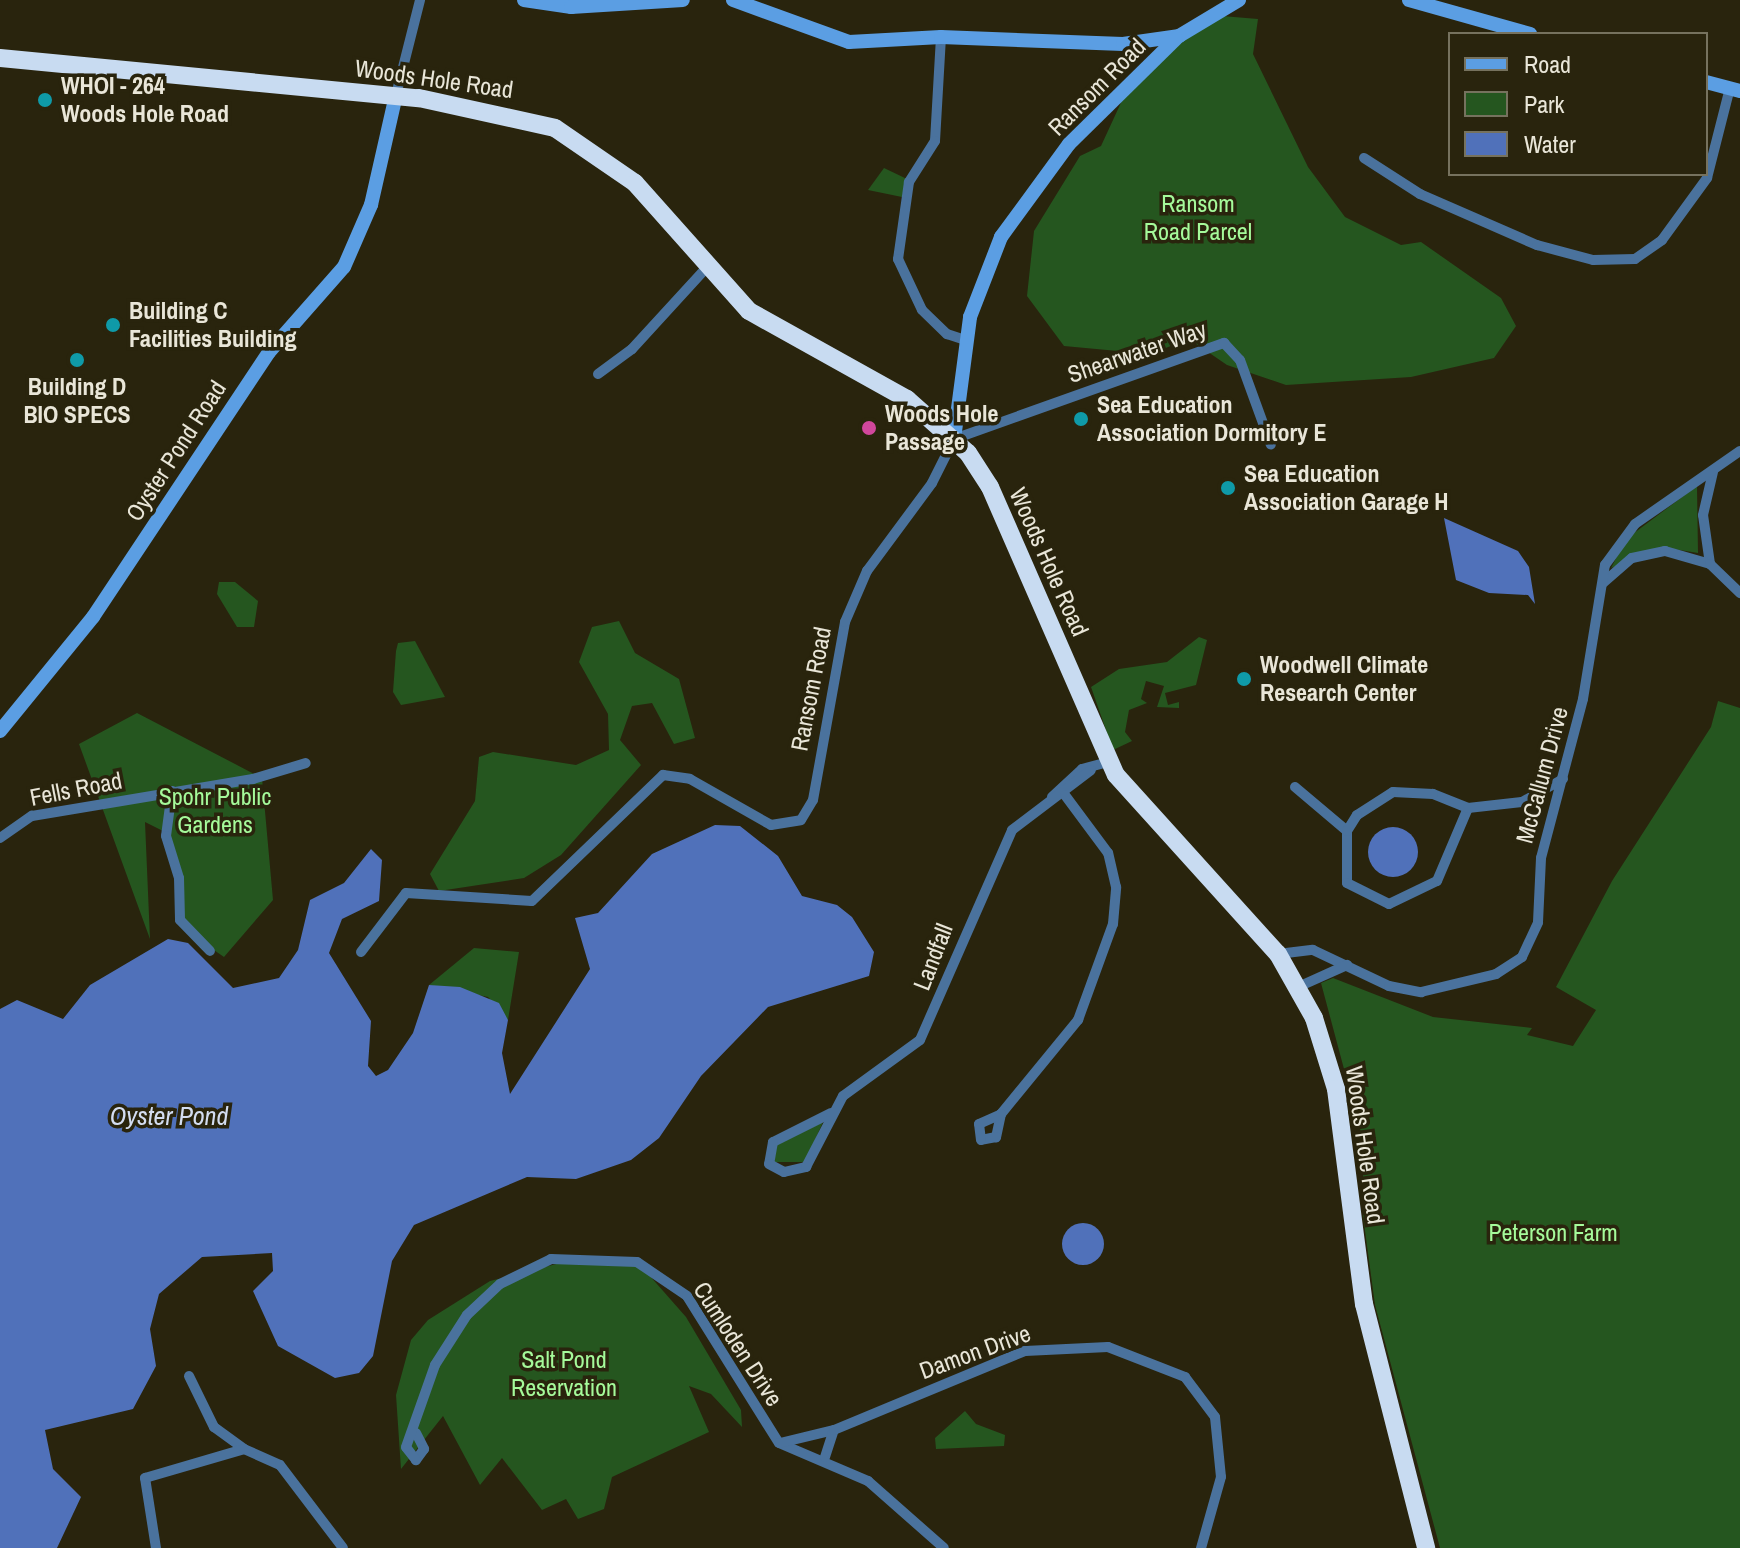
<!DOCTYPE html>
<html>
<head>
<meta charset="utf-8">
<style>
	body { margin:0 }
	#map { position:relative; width:1740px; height:1548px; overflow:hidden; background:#29240d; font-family:"Archivo Narrow",sans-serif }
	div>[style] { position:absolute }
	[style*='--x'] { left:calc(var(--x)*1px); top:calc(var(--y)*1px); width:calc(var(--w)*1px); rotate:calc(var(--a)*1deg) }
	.green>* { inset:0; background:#25561f }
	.water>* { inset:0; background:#5071ba }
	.round { border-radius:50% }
	.street>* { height:10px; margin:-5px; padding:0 5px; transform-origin:5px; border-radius:5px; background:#4a729d }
	.secondary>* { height:14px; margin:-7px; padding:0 7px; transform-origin:7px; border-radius:7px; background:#5b9ee3 }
	.highway>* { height:18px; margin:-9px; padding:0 9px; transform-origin:9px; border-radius:9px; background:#c8dbf1 }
	.dots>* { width:22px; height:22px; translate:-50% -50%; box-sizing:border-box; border:4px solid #29240d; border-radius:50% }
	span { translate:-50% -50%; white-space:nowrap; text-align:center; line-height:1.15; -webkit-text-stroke:7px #29240d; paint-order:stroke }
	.street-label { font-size:24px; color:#e9e6d8 }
	.poi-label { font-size:24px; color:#e9e6d8; font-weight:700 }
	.left { translate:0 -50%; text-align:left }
	.park-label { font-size:24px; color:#a5fa9a }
	.water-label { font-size:26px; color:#d3ddf1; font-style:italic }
	.legend { position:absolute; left:1448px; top:32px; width:260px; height:144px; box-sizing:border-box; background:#29240d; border:2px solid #76725e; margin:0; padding:10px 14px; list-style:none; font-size:24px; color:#e9e6d8 }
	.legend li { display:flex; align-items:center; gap:16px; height:40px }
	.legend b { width:40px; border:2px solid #76725e }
</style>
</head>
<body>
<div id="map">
	<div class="green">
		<i style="clip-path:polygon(1210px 15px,1258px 19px,1253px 54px,1308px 167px,1345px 217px,1401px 245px,1421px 242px,1501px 298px,1516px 326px,1494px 358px,1411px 377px,1286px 385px,1227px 365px,1189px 339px,1150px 354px,1064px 346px,1027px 296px,1034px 231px,1080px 156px,1101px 146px,1131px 81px)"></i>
		<i style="clip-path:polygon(884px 168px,907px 179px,902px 197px,868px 190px)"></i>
		<i style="clip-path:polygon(1697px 486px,1698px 553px,1661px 547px,1611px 568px,1626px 539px)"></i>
		<i style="clip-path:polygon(219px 582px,235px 582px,258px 601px,254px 627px,237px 627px,217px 594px)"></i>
		<i style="clip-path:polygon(619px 621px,635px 653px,679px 679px,695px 738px,674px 744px,652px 703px,632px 706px,620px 740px,641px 765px,561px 855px,524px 878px,439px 891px,430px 874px,475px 801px,479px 757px,493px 752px,576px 765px,609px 750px,608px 714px,579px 662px,592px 627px)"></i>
		<i style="clip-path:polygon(1199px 637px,1207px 640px,1196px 685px,1165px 693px,1168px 705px,1179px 702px,1179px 708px,1157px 707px,1164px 686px,1146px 681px,1141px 699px,1147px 703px,1129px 710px,1125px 732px,1132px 741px,1113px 750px,1091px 687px,1119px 669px,1167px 662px)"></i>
		<i style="clip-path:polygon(415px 641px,445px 697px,401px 705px,393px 692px,396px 651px,398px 643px)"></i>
		<i style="clip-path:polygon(1718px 701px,1740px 708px,1740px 1548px,1440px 1548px,1375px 1305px,1363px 1216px,1363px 1140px,1321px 983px,1333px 978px,1433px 1017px,1532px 1028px,1527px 1035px,1573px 1046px,1596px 1010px,1556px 987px,1612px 881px,1711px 727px)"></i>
		<i style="clip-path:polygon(137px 713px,262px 778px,273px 900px,224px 957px,192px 935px,179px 908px,169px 834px,145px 822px,150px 939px,79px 744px)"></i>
		<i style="clip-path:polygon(474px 948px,519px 952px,508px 1020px,488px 997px,429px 985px)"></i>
		<i style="clip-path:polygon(823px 1122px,805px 1162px,774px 1162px,777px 1144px)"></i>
		<i style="clip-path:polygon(572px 1260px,642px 1267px,686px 1317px,741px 1410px,742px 1427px,711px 1394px,689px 1386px,709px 1432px,612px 1477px,604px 1509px,578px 1519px,566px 1499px,542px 1510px,502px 1458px,480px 1485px,443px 1416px,401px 1469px,396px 1395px,411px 1340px,428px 1320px,490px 1281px)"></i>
		<i style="clip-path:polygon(965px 1411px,976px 1424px,1005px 1435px,1004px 1446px,936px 1449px,935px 1438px)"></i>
	</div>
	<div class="water">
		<i style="clip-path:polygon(1444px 518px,1518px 551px,1529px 567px,1535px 604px,1528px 595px,1489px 593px,1456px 580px)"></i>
		<i style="clip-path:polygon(715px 825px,740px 826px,778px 856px,802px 896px,837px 905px,852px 917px,874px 952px,869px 976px,768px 1007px,701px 1076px,659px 1138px,631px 1160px,576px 1179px,527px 1177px,414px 1225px,392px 1261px,373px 1356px,359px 1373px,335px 1378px,278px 1346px,253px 1291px,273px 1271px,272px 1253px,202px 1257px,159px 1294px,150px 1329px,156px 1366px,133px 1409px,45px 1430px,53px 1469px,81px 1497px,57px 1548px,0 1548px,0 1009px,17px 1000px,63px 1019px,90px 985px,168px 939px,188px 943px,233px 988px,279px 978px,298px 950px,310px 900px,344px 883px,371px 849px,382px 860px,379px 901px,342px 919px,329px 953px,371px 1021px,368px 1066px,376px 1076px,388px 1070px,413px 1033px,429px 985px,460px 987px,499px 1003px,508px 1020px,502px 1053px,510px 1094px,590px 969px,575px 918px,598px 913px,652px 854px)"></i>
		<i class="round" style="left:1368px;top:827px;width:50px;height:50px"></i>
		<i class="round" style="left:1062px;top:1223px;width:42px;height:42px"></i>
	</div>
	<div class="street">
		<i style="--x:941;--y:37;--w:104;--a:93.3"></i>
		<i style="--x:935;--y:141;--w:49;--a:122.4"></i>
		<i style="--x:909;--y:182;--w:78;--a:98.1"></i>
		<i style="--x:898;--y:259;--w:56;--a:64.8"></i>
		<i style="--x:922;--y:310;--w:35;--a:44"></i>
		<i style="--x:947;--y:334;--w:20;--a:18"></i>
		<i style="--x:396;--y:95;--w:98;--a:-75.8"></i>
		<i style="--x:1364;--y:158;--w:67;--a:32.7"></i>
		<i style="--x:1420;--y:194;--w:128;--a:23.6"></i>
		<i style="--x:1537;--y:245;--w:58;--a:15"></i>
		<i style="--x:1593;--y:260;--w:42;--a:-1.4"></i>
		<i style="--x:1635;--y:259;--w:33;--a:-35"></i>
		<i style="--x:1662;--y:240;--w:77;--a:-54"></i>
		<i style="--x:1707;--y:178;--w:93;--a:-75.7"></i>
		<i style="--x:598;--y:374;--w:42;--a:-36.3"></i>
		<i style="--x:632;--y:349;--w:113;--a:-47.5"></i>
		<i style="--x:1710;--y:564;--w:49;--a:-98.1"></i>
		<i style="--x:1703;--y:515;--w:44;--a:-76.9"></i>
		<i style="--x:1603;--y:583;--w:38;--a:-41"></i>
		<i style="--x:1632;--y:558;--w:34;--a:-12"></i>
		<i style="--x:1665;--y:551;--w:47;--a:16.1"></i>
		<i style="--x:1710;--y:564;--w:42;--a:44"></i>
		<i style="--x:1295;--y:787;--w:68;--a:40.2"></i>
		<i style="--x:1347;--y:831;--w:52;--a:90"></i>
		<i style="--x:1347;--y:883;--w:47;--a:26.6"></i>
		<i style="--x:1389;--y:904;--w:53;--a:-25.6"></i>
		<i style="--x:1437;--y:881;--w:79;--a:-67"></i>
		<i style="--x:1468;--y:808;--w:38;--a:-158"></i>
		<i style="--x:1433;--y:794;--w:40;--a:-177.1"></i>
		<i style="--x:1393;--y:792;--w:43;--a:147.4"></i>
		<i style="--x:1357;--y:815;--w:19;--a:122"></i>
		<i style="--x:172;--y:791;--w:45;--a:97.6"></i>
		<i style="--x:166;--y:836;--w:44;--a:72.8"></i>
		<i style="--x:179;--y:878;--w:42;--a:88.6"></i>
		<i style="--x:180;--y:920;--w:43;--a:45.9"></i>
		<i style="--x:1052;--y:797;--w:41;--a:-43"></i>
		<i style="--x:1082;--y:769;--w:27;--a:-15"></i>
		<i style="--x:1468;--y:808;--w:54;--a:-6.3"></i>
		<i style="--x:1522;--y:802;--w:47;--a:-29.3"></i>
		<i style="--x:0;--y:838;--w:39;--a:-35"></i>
		<i style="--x:32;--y:816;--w:224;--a:-9.5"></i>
		<i style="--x:253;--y:779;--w:55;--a:-16.8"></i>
		<i style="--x:361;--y:952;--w:74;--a:-52.7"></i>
		<i style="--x:406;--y:893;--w:126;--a:3.6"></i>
		<i style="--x:532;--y:901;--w:182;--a:-43.9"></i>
		<i style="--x:663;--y:775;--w:27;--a:8"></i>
		<i style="--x:690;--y:779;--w:93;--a:29.6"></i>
		<i style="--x:771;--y:825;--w:30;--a:-9"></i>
		<i style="--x:801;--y:820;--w:23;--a:-59"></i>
		<i style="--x:813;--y:800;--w:181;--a:-79.8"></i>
		<i style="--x:845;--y:622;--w:56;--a:-66.7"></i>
		<i style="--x:867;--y:571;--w:109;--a:-53.5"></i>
		<i style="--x:932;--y:483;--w:49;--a:-63.4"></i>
		<i style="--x:954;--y:439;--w:287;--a:-19.6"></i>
		<i style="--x:1224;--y:343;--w:23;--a:47"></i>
		<i style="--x:1240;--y:360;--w:90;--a:70"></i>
		<i style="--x:1278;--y:954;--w:35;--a:-7"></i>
		<i style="--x:1313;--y:950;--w:84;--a:25.3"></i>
		<i style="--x:1389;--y:986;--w:33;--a:11"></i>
		<i style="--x:1421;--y:992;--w:77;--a:-13.5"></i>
		<i style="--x:1496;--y:974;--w:31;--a:-33"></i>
		<i style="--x:1522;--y:957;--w:38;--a:-65"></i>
		<i style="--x:1538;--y:922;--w:64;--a:-87.3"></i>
		<i style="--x:1541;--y:858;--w:164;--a:-75.2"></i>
		<i style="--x:1583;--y:699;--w:136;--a:-80.7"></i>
		<i style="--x:1605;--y:565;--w:51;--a:-53.8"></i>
		<i style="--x:1635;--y:524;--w:128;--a:-34.8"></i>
		<i style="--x:1298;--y:987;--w:54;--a:-24.2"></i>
		<i style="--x:831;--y:1113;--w:65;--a:153.4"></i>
		<i style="--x:773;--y:1142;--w:22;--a:100"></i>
		<i style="--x:769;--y:1164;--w:17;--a:28"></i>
		<i style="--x:784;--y:1172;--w:23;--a:-13"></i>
		<i style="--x:806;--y:1167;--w:80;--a:-62.5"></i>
		<i style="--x:843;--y:1096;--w:95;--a:-36"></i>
		<i style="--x:920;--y:1040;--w:229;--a:-66.3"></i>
		<i style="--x:1012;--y:830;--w:99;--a:-37.2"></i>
		<i style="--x:1001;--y:1114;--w:122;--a:-50.7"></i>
		<i style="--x:1078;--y:1020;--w:102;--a:-70"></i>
		<i style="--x:1113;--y:924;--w:37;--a:-85"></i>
		<i style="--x:1116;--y:887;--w:35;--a:-103"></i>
		<i style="--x:1108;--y:853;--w:72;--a:-126.6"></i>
		<i style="--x:1001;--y:1114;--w:24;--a:102"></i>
		<i style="--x:996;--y:1137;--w:15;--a:169"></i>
		<i style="--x:981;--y:1140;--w:16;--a:-97"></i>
		<i style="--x:979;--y:1124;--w:24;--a:-24"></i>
		<i style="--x:189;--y:1376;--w:57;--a:63.9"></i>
		<i style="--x:214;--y:1427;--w:37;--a:36"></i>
		<i style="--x:416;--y:1433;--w:18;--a:63"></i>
		<i style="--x:424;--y:1449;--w:14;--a:126"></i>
		<i style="--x:416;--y:1460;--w:16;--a:-128"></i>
		<i style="--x:406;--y:1447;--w:87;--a:-70.5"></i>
		<i style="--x:435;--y:1365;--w:59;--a:-57.4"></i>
		<i style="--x:467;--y:1315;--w:45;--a:-43.2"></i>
		<i style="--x:500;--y:1284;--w:57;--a:-26.1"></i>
		<i style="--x:551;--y:1259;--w:86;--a:2"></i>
		<i style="--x:637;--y:1262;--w:60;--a:34.2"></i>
		<i style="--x:687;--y:1296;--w:173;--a:58"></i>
		<i style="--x:779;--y:1443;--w:97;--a:23.1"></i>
		<i style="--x:868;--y:1481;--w:101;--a:41.4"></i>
		<i style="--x:780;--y:1443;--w:56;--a:-13.5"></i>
		<i style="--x:825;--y:1457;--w:28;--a:-72"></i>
		<i style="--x:834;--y:1430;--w:207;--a:-22.5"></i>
		<i style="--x:1025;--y:1351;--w:83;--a:-2.8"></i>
		<i style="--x:1108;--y:1347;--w:83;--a:21.3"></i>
		<i style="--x:1185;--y:1377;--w:50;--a:53.1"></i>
		<i style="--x:1215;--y:1417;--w:60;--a:84.3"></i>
		<i style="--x:1221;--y:1477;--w:74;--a:105.7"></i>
		<i style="--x:156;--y:1548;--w:71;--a:-98.9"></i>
		<i style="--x:145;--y:1478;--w:103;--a:-16.3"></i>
		<i style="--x:244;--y:1449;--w:39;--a:24"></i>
		<i style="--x:280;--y:1465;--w:104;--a:52.8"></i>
	</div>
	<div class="secondary">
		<i style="--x:524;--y:0;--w:48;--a:8.5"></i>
		<i style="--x:571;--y:7;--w:112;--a:-3.6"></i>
		<i style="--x:733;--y:0;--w:123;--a:19.9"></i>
		<i style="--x:849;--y:42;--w:92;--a:-3.1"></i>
		<i style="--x:941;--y:37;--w:182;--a:2.2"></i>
		<i style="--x:1123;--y:44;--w:57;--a:-8.1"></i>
		<i style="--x:1179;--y:36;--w:70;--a:-31"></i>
		<i style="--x:1409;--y:0;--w:126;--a:15.7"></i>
		<i style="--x:1706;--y:82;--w:35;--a:15"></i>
		<i style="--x:954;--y:439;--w:123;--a:-82.5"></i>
		<i style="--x:970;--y:317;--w:86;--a:-68.8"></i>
		<i style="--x:1001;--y:237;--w:115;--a:-53.8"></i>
		<i style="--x:1069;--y:144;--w:150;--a:-44.5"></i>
		<i style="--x:0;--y:731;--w:147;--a:-50.8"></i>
		<i style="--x:93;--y:617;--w:318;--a:-56.4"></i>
		<i style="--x:269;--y:352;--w:113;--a:-48.6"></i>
		<i style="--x:344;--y:267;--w:68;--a:-66.5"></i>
		<i style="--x:371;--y:205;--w:113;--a:-77.2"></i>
	</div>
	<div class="highway">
		<i style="--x:0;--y:58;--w:421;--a:5.5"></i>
		<i style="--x:419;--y:98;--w:139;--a:12.4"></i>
		<i style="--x:555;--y:128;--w:97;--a:34.5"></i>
		<i style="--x:635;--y:183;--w:171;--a:48.3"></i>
		<i style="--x:749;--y:311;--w:181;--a:29.1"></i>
		<i style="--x:907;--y:399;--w:81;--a:41.5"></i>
		<i style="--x:968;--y:453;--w:40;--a:57.1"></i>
		<i style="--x:990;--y:487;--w:314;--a:66.4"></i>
		<i style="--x:1116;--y:775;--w:241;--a:47.9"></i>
		<i style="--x:1278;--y:954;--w:73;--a:60.6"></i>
		<i style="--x:1314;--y:1018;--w:74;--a:72.8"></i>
		<i style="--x:1336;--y:1089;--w:217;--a:82.6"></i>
		<i style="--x:1364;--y:1304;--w:252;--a:75.7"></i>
	</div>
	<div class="dots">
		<i style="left:45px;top:100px;background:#0f9aa8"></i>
		<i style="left:113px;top:325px;background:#0f9aa8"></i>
		<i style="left:77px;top:360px;background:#0f9aa8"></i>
		<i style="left:1081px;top:419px;background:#0f9aa8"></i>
		<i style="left:869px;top:428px;background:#d1479c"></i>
		<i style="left:1228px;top:488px;background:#0f9aa8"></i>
		<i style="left:1244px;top:679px;background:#0f9aa8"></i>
	</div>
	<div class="street-label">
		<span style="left:434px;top:79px;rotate:8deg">Woods Hole Road</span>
		<span style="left:1097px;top:87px;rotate:-45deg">Ransom Road</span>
		<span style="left:1137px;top:352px;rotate:-19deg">Shearwater Way</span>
		<span style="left:176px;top:451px;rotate:-57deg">Oyster Pond Road</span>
		<span style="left:1049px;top:562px;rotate:66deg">Woods Hole Road</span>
		<span style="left:811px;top:689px;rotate:-79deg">Ransom Road</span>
		<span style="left:1542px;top:775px;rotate:-75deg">McCallum Drive</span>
		<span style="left:76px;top:789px;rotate:-11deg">Fells Road</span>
		<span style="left:933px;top:957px;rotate:-69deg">Landfall</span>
		<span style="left:1365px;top:1145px;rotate:82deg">Woods Hole Road</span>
		<span style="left:738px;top:1344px;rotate:57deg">Cumloden Drive</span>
		<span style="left:975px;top:1352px;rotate:-20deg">Damon Drive</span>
	</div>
	<div class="poi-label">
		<span class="left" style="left:61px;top:100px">WHOI - 264<br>Woods Hole Road</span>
		<span class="left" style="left:129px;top:325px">Building C<br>Facilities Building</span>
		<span style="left:77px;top:401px">Building D<br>BIO SPECS</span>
		<span class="left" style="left:1097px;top:419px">Sea Education<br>Association Dormitory E</span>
		<span class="left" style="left:885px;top:428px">Woods Hole<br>Passage</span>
		<span class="left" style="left:1244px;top:488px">Sea Education<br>Association Garage H</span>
		<span class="left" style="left:1260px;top:679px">Woodwell Climate<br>Research Center</span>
	</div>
	<div class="park-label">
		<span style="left:1198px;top:218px">Ransom<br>Road Parcel</span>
		<span style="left:215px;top:811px">Spohr Public<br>Gardens</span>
		<span style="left:1553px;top:1233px">Peterson Farm</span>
		<span style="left:564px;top:1374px">Salt Pond<br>Reservation</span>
	</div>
	<div class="water-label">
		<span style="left:169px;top:1116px">Oyster Pond</span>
	</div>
	<ul class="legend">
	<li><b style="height:10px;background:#5b9ee3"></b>Road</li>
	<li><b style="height:22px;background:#25561f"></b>Park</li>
	<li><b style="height:22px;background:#5071ba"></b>Water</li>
	</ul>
</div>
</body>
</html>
